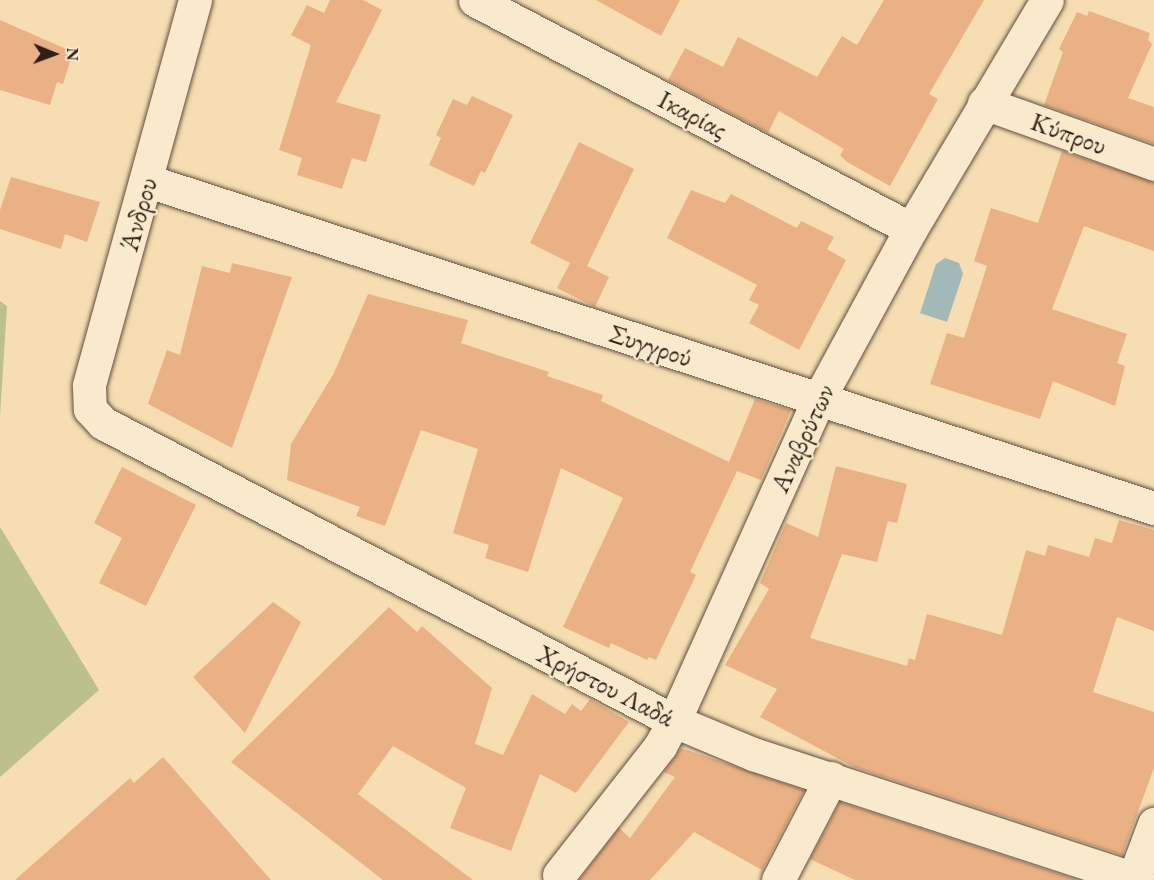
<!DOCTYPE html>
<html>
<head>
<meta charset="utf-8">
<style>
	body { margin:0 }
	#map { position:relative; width:1154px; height:880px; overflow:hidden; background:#f6deb2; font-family:"EB Garamond",serif }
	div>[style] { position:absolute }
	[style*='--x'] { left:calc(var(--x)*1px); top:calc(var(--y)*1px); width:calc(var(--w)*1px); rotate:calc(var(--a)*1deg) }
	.green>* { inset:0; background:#bcc18c }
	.water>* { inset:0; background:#a1b9b7 }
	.building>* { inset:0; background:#eab185 }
	.roads { filter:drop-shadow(0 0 2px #614f3e) drop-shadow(0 0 2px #614f3e) }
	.minor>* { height:33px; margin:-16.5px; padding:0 16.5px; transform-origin:16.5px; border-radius:16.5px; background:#f9eacd }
	.secondary>* { height:33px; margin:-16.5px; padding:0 16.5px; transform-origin:16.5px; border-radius:16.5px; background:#f9eacd }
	span { translate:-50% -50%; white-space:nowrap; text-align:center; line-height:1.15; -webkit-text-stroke:4.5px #f9eacd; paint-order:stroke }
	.street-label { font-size:27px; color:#2f1f17 }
	.north { position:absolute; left:24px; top:24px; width:60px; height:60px; -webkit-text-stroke:4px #f9eacd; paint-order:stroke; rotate:91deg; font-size:16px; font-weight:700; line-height:24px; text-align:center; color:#2f1f17 }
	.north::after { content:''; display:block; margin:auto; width:21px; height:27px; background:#2f1f17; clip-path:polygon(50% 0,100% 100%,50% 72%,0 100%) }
</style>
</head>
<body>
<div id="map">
	<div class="green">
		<i style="clip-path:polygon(0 301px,7px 306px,0 416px)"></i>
		<i style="clip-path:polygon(0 527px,99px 690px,0 777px)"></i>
	</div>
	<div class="water">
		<i style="clip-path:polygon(945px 258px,959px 263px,963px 274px,947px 322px,920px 313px,936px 264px)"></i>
	</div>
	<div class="building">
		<i style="clip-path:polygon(330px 0,363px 0,382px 10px,336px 102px,381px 115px,366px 162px,352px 158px,342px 189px,297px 175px,302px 158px,279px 150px,311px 45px,291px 35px,307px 5px,324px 13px)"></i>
		<i style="clip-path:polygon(596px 0,680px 0,661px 36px)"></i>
		<i style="clip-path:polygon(884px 0,984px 0,929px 94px,938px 99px,890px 186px,847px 162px,840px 155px,844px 149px,779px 111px,768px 133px,668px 80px,685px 48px,723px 67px,738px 37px,817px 77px,842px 36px,857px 45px)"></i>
		<i style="clip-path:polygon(1089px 11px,1150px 33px,1148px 40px,1152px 44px,1128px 98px,1154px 107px,1154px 144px,1044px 105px,1063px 52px,1059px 49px,1077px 12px,1087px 16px)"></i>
		<i style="clip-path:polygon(0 20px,73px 52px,63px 84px,57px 82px,50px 105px,0 90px)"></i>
		<i style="clip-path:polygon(472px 96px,513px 115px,485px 173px,481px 171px,474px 186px,429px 165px,441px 138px,436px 135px,453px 99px,467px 105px)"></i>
		<i style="clip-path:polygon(579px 142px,634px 169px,587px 266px,609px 277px,595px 307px,557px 288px,570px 263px,530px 243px)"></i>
		<i style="clip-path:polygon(1062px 151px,1154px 182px,1154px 251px,1084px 226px,1052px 309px,1127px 334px,1117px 363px,1125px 366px,1115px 406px,1053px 381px,1040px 419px,930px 384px,947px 333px,964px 338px,987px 266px,974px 261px,991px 208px,1038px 223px)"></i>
		<i style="clip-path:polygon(11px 177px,100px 202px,87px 242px,65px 234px,61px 249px,0 229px,0 210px)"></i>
		<i style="clip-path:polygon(691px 190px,725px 203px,731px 194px,797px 228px,801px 221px,834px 237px,827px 249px,846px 260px,799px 350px,749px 323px,759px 305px,749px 300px,757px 285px,667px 238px)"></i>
		<i style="clip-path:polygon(232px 263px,292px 277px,232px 448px,148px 404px,167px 350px,180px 355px,202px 266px,230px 273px)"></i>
		<i style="clip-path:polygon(368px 294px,468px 320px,461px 343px,549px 372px,547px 376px,603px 395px,601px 401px,729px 462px,755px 399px,791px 410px,761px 480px,737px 471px,690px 572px,696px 575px,656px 660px,649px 657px,647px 660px,611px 643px,609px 648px,563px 627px,623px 498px,561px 468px,528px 572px,485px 558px,489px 545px,453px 533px,478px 449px,421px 430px,385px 526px,356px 516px,360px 507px,287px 480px,291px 444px,334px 373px)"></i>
		<i style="clip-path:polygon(836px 466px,907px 484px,897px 523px,888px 521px,877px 562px,842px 554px,810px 638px,907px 666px,909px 658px,915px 660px,927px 614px,1002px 635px,1026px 550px,1045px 556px,1048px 545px,1089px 557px,1095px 538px,1112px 543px,1119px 520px,1154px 530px,1154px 631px,1117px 617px,1093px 692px,1154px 712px,1154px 768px,1122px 855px,854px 767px,760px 717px,777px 689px,725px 665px,769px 589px,760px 583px,786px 523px,818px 537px)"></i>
		<i style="clip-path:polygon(122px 467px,196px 505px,146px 606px,99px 583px,122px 538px,94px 523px)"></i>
		<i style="clip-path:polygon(273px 602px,301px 622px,245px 733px,193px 677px)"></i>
		<i style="clip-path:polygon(389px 607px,417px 632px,422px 626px,492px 688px,475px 744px,503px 755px,532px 694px,565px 714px,572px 704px,581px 711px,590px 699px,629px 722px,576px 793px,540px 774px,511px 851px,450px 828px,466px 788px,393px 746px,358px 794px,473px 880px,383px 880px,231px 762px)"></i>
		<i style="clip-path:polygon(681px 748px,804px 790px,762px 870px,694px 832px,650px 880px,579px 880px,619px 828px,630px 838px,675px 777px,664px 772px)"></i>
		<i style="clip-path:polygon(163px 757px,271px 880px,15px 880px,130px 778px,134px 783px)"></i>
		<i style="clip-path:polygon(840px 802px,1078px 880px,855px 880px,810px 859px)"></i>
	</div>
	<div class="roads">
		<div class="minor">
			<i style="--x:475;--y:0;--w:492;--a:27.7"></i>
			<i style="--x:984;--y:103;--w:181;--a:19.7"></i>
			<i style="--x:559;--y:875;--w:164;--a:-51.9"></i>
			<i style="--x:660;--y:746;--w:29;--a:-61"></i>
			<i style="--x:674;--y:721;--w:352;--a:-65.8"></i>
			<i style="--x:818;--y:400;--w:195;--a:-61.5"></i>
			<i style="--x:911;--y:229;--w:266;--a:-59.3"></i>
			<i style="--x:778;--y:880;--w:115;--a:-62.5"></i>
		</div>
		<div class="secondary">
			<i style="--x:195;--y:0;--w:400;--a:105.4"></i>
			<i style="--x:89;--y:386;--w:23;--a:88"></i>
			<i style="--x:90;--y:409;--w:19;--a:47"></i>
			<i style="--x:103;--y:423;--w:644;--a:27.56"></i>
			<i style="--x:674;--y:721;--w:86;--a:22.7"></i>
			<i style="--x:753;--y:754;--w:405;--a:18.1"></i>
			<i style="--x:148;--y:181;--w:1058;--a:18.01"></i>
			<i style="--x:1133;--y:880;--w:60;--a:-69.4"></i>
		</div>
	</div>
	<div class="street-label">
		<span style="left:693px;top:114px;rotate:28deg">Ικαρίας</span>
		<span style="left:1069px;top:133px;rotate:20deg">Κύπρου</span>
		<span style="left:138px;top:214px;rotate:-74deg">Άνδρου</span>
		<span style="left:651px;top:345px;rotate:18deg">Συγγρού</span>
		<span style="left:802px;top:438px;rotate:-65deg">Αναβρύτων</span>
		<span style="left:606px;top:685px;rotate:27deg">Χρήστου Λαδά</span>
	</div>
	<div class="north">N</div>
</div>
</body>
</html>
